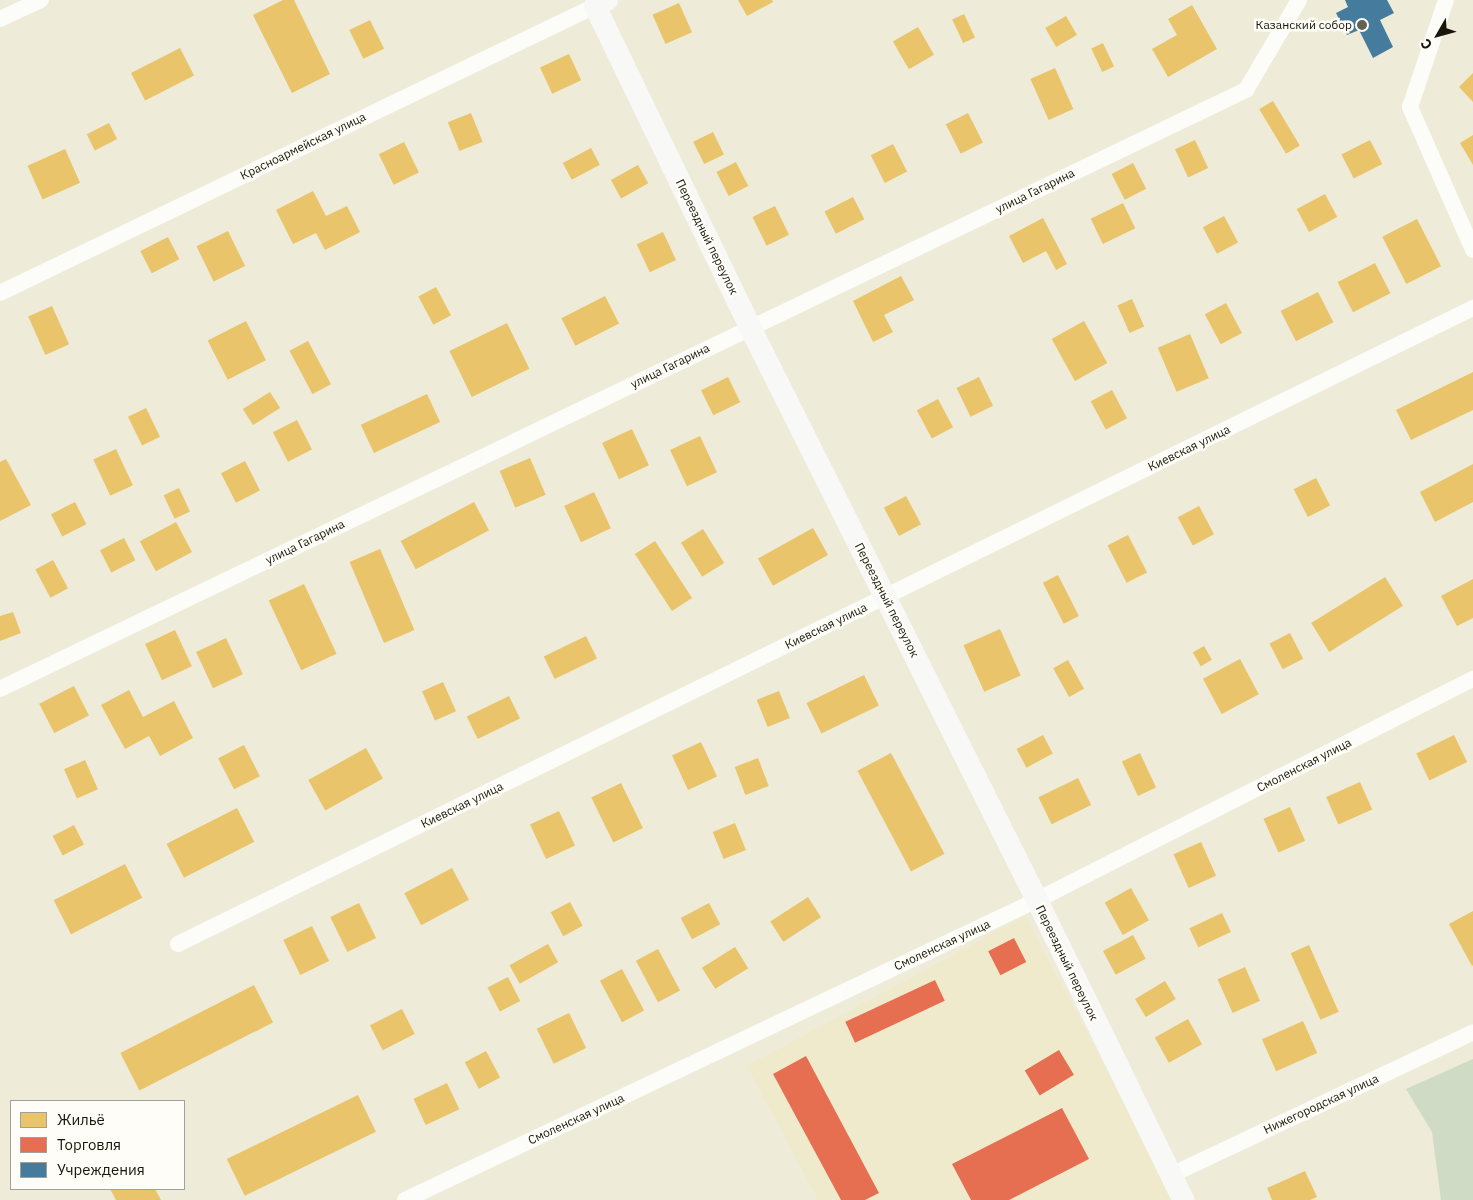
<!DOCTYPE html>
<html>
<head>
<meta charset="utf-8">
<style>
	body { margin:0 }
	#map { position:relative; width:1473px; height:1200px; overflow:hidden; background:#eeebd9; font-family:"IBM Plex Sans",sans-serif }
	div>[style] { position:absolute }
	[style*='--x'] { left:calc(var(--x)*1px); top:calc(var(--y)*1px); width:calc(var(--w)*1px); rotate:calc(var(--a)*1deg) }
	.built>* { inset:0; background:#efeacc }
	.green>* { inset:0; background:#cfdbc4 }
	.homes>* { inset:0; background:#e9c46a; transform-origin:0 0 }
	.shops>* { inset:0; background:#e76f51; transform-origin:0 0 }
	.public>* { inset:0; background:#457b9d }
	.street>* { height:16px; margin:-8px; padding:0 8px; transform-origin:8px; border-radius:8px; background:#fcfcf9 }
	.secondary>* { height:22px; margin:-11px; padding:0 11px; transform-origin:11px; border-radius:11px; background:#f8f8f7 }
	.dots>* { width:14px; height:14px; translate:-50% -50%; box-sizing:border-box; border:2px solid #fefdf7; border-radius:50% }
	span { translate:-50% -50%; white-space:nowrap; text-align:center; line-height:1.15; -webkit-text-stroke:5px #fefdf7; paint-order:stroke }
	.poi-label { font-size:12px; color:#18160b }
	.right { translate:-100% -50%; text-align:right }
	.street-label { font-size:12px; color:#18160b }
	.legend { position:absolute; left:10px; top:1100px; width:175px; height:90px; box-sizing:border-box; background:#fefdf7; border:1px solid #a2a199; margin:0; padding:6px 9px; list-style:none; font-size:15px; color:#18160b }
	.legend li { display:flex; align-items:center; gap:10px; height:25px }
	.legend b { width:25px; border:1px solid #a2a199 }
	.north { position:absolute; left:1413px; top:10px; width:50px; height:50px; -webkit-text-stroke:4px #fefdf7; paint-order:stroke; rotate:232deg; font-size:14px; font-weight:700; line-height:20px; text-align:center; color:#18160b }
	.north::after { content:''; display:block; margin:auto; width:18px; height:22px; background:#18160b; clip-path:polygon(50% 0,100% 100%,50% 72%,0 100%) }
</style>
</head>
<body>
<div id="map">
	<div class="built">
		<i style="clip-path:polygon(1025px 916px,1176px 1200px,818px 1200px,747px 1066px)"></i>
	</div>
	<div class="green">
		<i style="clip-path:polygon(1473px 1059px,1473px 1200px,1441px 1200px,1432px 1132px,1406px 1089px)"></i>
	</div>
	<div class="homes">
		<i style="clip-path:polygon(283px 0,294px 0,330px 74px,292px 93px,253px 15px)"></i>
		<i style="clip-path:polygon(738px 0,772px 0,773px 2px,747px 16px)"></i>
		<i style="left:679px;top:3px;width:32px;height:29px;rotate:66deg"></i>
		<i style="clip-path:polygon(1192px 5px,1217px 49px,1168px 77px,1152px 49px,1177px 35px,1168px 19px)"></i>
		<i style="left:964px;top:14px;width:26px;height:13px;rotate:65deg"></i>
		<i style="left:1066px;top:16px;width:22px;height:24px;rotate:60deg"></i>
		<i style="left:370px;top:20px;width:32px;height:23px;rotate:64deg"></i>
		<i style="left:918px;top:27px;width:32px;height:29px;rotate:60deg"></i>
		<i style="left:1103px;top:43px;width:26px;height:13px;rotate:65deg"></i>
		<i style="left:180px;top:48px;width:31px;height:55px;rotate:63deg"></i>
		<i style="left:569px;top:54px;width:29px;height:32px;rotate:65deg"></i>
		<i style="left:1055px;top:68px;width:45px;height:27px;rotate:66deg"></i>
		<i style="clip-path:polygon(1473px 73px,1473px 102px,1459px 87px)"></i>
		<i style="left:1273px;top:101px;width:52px;height:16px;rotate:59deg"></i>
		<i style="left:471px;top:113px;width:31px;height:25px;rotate:68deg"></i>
		<i style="left:968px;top:113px;width:33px;height:25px;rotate:63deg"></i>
		<i style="left:109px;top:123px;width:18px;height:25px;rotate:63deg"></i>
		<i style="left:713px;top:132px;width:25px;height:22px;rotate:64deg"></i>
		<i style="clip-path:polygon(1473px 135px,1473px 165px,1460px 143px)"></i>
		<i style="left:1195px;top:140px;width:31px;height:22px;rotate:65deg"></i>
		<i style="left:1370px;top:140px;width:27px;height:32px;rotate:63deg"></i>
		<i style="left:404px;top:142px;width:34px;height:28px;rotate:64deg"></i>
		<i style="left:893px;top:144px;width:31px;height:25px;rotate:63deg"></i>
		<i style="left:591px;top:148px;width:19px;height:32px;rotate:62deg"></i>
		<i style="left:65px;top:149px;width:37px;height:41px;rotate:66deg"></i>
		<i style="left:736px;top:162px;width:27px;height:22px;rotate:63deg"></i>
		<i style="left:1133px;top:163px;width:29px;height:24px;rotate:63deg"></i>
		<i style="left:638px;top:165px;width:21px;height:31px;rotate:61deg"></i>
		<i style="clip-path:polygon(313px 191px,326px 216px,347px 206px,360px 232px,325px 250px,316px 233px,293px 244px,276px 210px)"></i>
		<i style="left:1325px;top:194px;width:26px;height:32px;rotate:62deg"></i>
		<i style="left:853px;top:197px;width:25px;height:32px;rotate:63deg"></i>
		<i style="left:1123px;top:203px;width:28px;height:36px;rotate:64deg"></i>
		<i style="left:775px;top:206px;width:32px;height:25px;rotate:64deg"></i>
		<i style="left:1224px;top:216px;width:30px;height:24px;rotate:62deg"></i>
		<i style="clip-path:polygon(1043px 218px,1067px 264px,1056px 270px,1046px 251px,1023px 263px,1009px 236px)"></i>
		<i style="left:1417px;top:219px;width:53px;height:39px;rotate:63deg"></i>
		<i style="left:228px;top:231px;width:39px;height:35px;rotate:64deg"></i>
		<i style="left:663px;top:232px;width:31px;height:29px;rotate:65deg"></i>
		<i style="left:168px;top:237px;width:25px;height:31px;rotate:63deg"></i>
		<i style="left:1375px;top:263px;width:34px;height:42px;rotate:63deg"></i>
		<i style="clip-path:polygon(901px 276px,914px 300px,884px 315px,893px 332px,873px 342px,853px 301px)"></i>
		<i style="left:436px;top:287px;width:32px;height:20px;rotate:62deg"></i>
		<i style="left:1318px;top:292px;width:34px;height:42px;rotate:63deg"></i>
		<i style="left:605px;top:296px;width:31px;height:49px;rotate:63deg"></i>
		<i style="left:1132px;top:299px;width:30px;height:16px;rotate:66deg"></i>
		<i style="left:1226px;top:303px;width:34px;height:24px;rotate:62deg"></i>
		<i style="left:52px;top:306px;width:42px;height:26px;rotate:66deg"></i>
		<i style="left:246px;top:321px;width:44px;height:43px;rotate:63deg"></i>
		<i style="left:1084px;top:321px;width:48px;height:37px;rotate:61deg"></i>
		<i style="left:507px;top:323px;width:51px;height:64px;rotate:64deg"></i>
		<i style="left:1190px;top:334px;width:48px;height:35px;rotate:67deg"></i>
		<i style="left:308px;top:341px;width:49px;height:21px;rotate:62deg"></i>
		<i style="clip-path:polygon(1473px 372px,1473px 410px,1411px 440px,1396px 410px)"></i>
		<i style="left:728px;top:377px;width:28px;height:30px;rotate:64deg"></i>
		<i style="left:979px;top:377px;width:32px;height:25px;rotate:64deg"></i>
		<i style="left:1112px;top:390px;width:32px;height:24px;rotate:62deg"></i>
		<i style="left:270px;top:392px;width:19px;height:32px;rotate:58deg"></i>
		<i style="left:427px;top:394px;width:31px;height:73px;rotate:65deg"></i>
		<i style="left:938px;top:399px;width:32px;height:24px;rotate:62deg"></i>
		<i style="left:146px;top:408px;width:32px;height:20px;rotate:64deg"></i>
		<i style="left:297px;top:420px;width:33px;height:27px;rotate:63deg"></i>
		<i style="left:632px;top:429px;width:40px;height:33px;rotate:65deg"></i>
		<i style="left:700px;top:436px;width:40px;height:33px;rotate:65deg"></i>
		<i style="left:116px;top:449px;width:40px;height:25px;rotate:65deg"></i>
		<i style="left:530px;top:458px;width:40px;height:33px;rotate:67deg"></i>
		<i style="clip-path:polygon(6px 459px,31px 505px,0 521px,0 462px)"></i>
		<i style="left:245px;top:461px;width:33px;height:27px;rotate:63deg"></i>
		<i style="clip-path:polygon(1473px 464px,1473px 502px,1435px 522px,1420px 492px)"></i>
		<i style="left:1316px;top:478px;width:31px;height:25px;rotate:63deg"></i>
		<i style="left:179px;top:488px;width:26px;height:17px;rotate:65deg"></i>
		<i style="left:594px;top:492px;width:40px;height:33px;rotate:65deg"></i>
		<i style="left:906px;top:496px;width:32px;height:25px;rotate:62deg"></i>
		<i style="left:75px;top:502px;width:25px;height:27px;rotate:63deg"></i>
		<i style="left:474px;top:502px;width:32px;height:83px;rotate:62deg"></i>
		<i style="left:1199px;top:506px;width:32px;height:24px;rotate:62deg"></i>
		<i style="left:176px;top:522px;width:34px;height:41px;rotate:62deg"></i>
		<i style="left:813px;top:528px;width:31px;height:63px;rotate:61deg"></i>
		<i style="left:703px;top:529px;width:40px;height:26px;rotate:58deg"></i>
		<i style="left:1128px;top:535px;width:42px;height:23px;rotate:63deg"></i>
		<i style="left:124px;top:538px;width:25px;height:27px;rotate:63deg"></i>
		<i style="left:655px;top:541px;width:68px;height:24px;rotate:57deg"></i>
		<i style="left:380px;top:549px;width:88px;height:33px;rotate:67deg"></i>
		<i style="left:53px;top:560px;width:32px;height:20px;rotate:62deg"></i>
		<i style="left:1058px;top:575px;width:46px;height:17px;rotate:63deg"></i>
		<i style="left:1385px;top:577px;width:34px;height:87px;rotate:58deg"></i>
		<i style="clip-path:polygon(1473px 579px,1473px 618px,1457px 626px,1441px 596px)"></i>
		<i style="left:304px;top:584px;width:77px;height:39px;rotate:65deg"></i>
		<i style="clip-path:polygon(13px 612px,21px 633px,0 641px,0 616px)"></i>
		<i style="left:1000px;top:629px;width:51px;height:40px;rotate:66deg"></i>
		<i style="left:175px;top:630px;width:40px;height:33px;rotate:65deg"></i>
		<i style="left:1290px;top:633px;width:29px;height:23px;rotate:63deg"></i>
		<i style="left:586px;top:636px;width:25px;height:47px;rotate:64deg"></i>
		<i style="left:226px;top:638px;width:40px;height:33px;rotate:65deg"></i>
		<i style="left:1204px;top:646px;width:16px;height:13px;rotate:60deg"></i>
		<i style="left:1240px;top:659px;width:40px;height:42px;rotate:62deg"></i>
		<i style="left:1068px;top:660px;width:33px;height:17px;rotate:61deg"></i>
		<i style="left:864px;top:675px;width:34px;height:64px;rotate:64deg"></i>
		<i style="left:443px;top:682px;width:32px;height:23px;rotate:66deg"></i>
		<i style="left:74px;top:686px;width:33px;height:39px;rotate:63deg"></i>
		<i style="clip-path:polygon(129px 690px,143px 717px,174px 701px,193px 738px,160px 756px,149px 736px,125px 749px,101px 705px)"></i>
		<i style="left:779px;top:691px;width:29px;height:24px;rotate:68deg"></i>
		<i style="left:509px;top:696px;width:25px;height:47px;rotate:64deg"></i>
		<i style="left:1043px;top:735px;width:21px;height:30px;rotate:62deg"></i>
		<i style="left:1454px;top:735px;width:30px;height:42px;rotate:64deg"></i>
		<i style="left:701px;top:742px;width:38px;height:32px;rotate:65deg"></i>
		<i style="left:244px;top:745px;width:35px;height:29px;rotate:63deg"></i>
		<i style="left:366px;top:748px;width:35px;height:66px;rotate:61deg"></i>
		<i style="left:891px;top:753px;width:114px;height:38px;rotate:62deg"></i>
		<i style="left:1140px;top:753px;width:38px;height:20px;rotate:65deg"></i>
		<i style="left:758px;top:758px;width:30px;height:25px;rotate:69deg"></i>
		<i style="left:85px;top:760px;width:32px;height:23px;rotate:66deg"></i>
		<i style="left:1078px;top:778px;width:30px;height:44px;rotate:64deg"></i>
		<i style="left:1360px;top:782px;width:30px;height:37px;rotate:66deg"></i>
		<i style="left:621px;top:783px;width:50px;height:33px;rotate:64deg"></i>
		<i style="left:1290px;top:807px;width:37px;height:29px;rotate:66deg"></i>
		<i style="left:237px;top:808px;width:38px;height:79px;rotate:63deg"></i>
		<i style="left:559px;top:811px;width:38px;height:32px;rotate:65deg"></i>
		<i style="left:735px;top:823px;width:29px;height:24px;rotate:68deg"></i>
		<i style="left:74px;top:825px;width:22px;height:24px;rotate:63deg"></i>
		<i style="left:1201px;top:842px;width:37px;height:30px;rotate:66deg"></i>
		<i style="left:125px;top:864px;width:38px;height:80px;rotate:63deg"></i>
		<i style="left:452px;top:868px;width:36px;height:54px;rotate:62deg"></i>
		<i style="left:1131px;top:888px;width:37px;height:30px;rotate:61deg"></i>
		<i style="left:808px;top:897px;width:24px;height:45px;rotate:57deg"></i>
		<i style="left:570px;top:902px;width:27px;height:22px;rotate:62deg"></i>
		<i style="left:359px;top:903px;width:39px;height:32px;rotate:64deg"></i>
		<i style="left:709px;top:903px;width:24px;height:32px;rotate:62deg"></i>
		<i style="clip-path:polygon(1473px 911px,1473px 965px,1472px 966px,1449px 924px)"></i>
		<i style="left:1222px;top:913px;width:21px;height:36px;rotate:65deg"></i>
		<i style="left:312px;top:926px;width:39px;height:32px;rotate:64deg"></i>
		<i style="left:1133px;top:935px;width:27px;height:34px;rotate:62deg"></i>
		<i style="left:548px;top:944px;width:21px;height:44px;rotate:61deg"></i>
		<i style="left:1309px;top:945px;width:73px;height:20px;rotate:66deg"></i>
		<i style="left:735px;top:947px;width:25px;height:39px;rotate:58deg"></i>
		<i style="left:658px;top:949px;width:47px;height:25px;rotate:62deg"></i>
		<i style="left:1245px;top:967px;width:37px;height:30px;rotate:66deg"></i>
		<i style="left:622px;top:969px;width:47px;height:25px;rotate:62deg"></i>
		<i style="left:508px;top:977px;width:27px;height:23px;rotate:63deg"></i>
		<i style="left:1165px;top:981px;width:21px;height:35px;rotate:59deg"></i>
		<i style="left:254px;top:985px;width:42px;height:150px;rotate:63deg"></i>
		<i style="left:402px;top:1009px;width:28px;height:36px;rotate:63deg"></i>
		<i style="left:569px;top:1013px;width:39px;height:36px;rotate:64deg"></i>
		<i style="left:1188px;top:1019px;width:29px;height:38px;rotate:61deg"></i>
		<i style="left:1303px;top:1021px;width:35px;height:45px;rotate:66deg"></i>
		<i style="left:486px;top:1051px;width:30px;height:24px;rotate:62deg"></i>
		<i style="left:447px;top:1083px;width:29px;height:37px;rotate:65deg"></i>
		<i style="left:358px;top:1095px;width:41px;height:146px;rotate:64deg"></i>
		<i style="clip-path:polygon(1305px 1171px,1317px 1197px,1310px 1200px,1272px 1200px,1267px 1188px)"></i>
		<i style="clip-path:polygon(110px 1189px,155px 1189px,161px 1200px,116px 1200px)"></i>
	</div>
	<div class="shops">
		<i style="left:1014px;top:938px;width:27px;height:29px;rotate:63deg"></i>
		<i style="left:935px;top:980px;width:23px;height:99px;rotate:65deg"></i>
		<i style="left:1059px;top:1050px;width:29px;height:40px;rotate:59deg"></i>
		<i style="clip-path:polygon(806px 1056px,879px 1193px,865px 1200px,841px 1200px,773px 1074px)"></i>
		<i style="clip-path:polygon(1062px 1108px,1089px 1159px,1009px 1200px,971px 1200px,952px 1164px)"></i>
	</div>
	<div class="public">
		<i style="clip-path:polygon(1345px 0,1387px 0,1394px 13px,1380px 20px,1393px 47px,1373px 58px,1359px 30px,1347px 35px,1336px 13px,1348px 7px)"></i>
	</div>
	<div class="street">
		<i style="--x:1446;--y:0;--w:113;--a:108.6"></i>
		<i style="--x:1410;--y:107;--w:156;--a:66.2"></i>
		<i style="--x:0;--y:19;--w:45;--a:-24.9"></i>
		<i style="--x:0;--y:293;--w:661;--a:-25.75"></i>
		<i style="--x:595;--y:6;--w:6;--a:-108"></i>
		<i style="--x:0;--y:689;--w:1383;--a:-25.68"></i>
		<i style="--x:1246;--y:90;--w:104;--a:-59.5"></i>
		<i style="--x:178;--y:944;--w:1443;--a:-26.16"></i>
		<i style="--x:1169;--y:1176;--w:336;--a:-25.3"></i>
		<i style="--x:405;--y:1200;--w:700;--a:-25.39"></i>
		<i style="--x:1037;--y:900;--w:489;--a:-26.9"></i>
	</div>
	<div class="secondary">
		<i style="--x:607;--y:0;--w:13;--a:153"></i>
		<i style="--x:595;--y:6;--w:356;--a:64.2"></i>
		<i style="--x:750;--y:327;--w:641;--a:63.39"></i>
		<i style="--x:1037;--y:900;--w:334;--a:64"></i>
	</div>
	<div class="dots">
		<i style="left:1362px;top:25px;background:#636153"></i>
	</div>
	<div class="poi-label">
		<span class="right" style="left:1352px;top:25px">Казанский собор</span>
	</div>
	<div class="street-label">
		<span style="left:303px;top:146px;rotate:-26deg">Красноармейская улица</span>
		<span style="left:1035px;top:191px;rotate:-26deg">улица Гагарина</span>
		<span style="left:707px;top:237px;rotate:64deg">Переездный переулок</span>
		<span style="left:670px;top:366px;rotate:-26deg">улица Гагарина</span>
		<span style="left:1189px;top:448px;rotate:-26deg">Киевская улица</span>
		<span style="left:305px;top:542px;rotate:-26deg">улица Гагарина</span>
		<span style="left:887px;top:600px;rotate:63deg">Переездный переулок</span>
		<span style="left:826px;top:626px;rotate:-26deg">Киевская улица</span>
		<span style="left:1304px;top:765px;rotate:-27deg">Смоленская улица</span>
		<span style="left:462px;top:805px;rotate:-26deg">Киевская улица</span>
		<span style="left:942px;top:945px;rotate:-25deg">Смоленская улица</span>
		<span style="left:1067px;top:963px;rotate:64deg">Переездный переулок</span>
		<span style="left:1321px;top:1104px;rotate:-25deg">Нижегородская улица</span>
		<span style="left:576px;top:1119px;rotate:-25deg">Смоленская улица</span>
	</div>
	<ul class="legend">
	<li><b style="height:14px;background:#e9c46a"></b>Жильё</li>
	<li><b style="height:14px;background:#e76f51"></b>Торговля</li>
	<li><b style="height:14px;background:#457b9d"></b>Учреждения</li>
	</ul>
	<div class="north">С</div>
</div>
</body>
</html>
